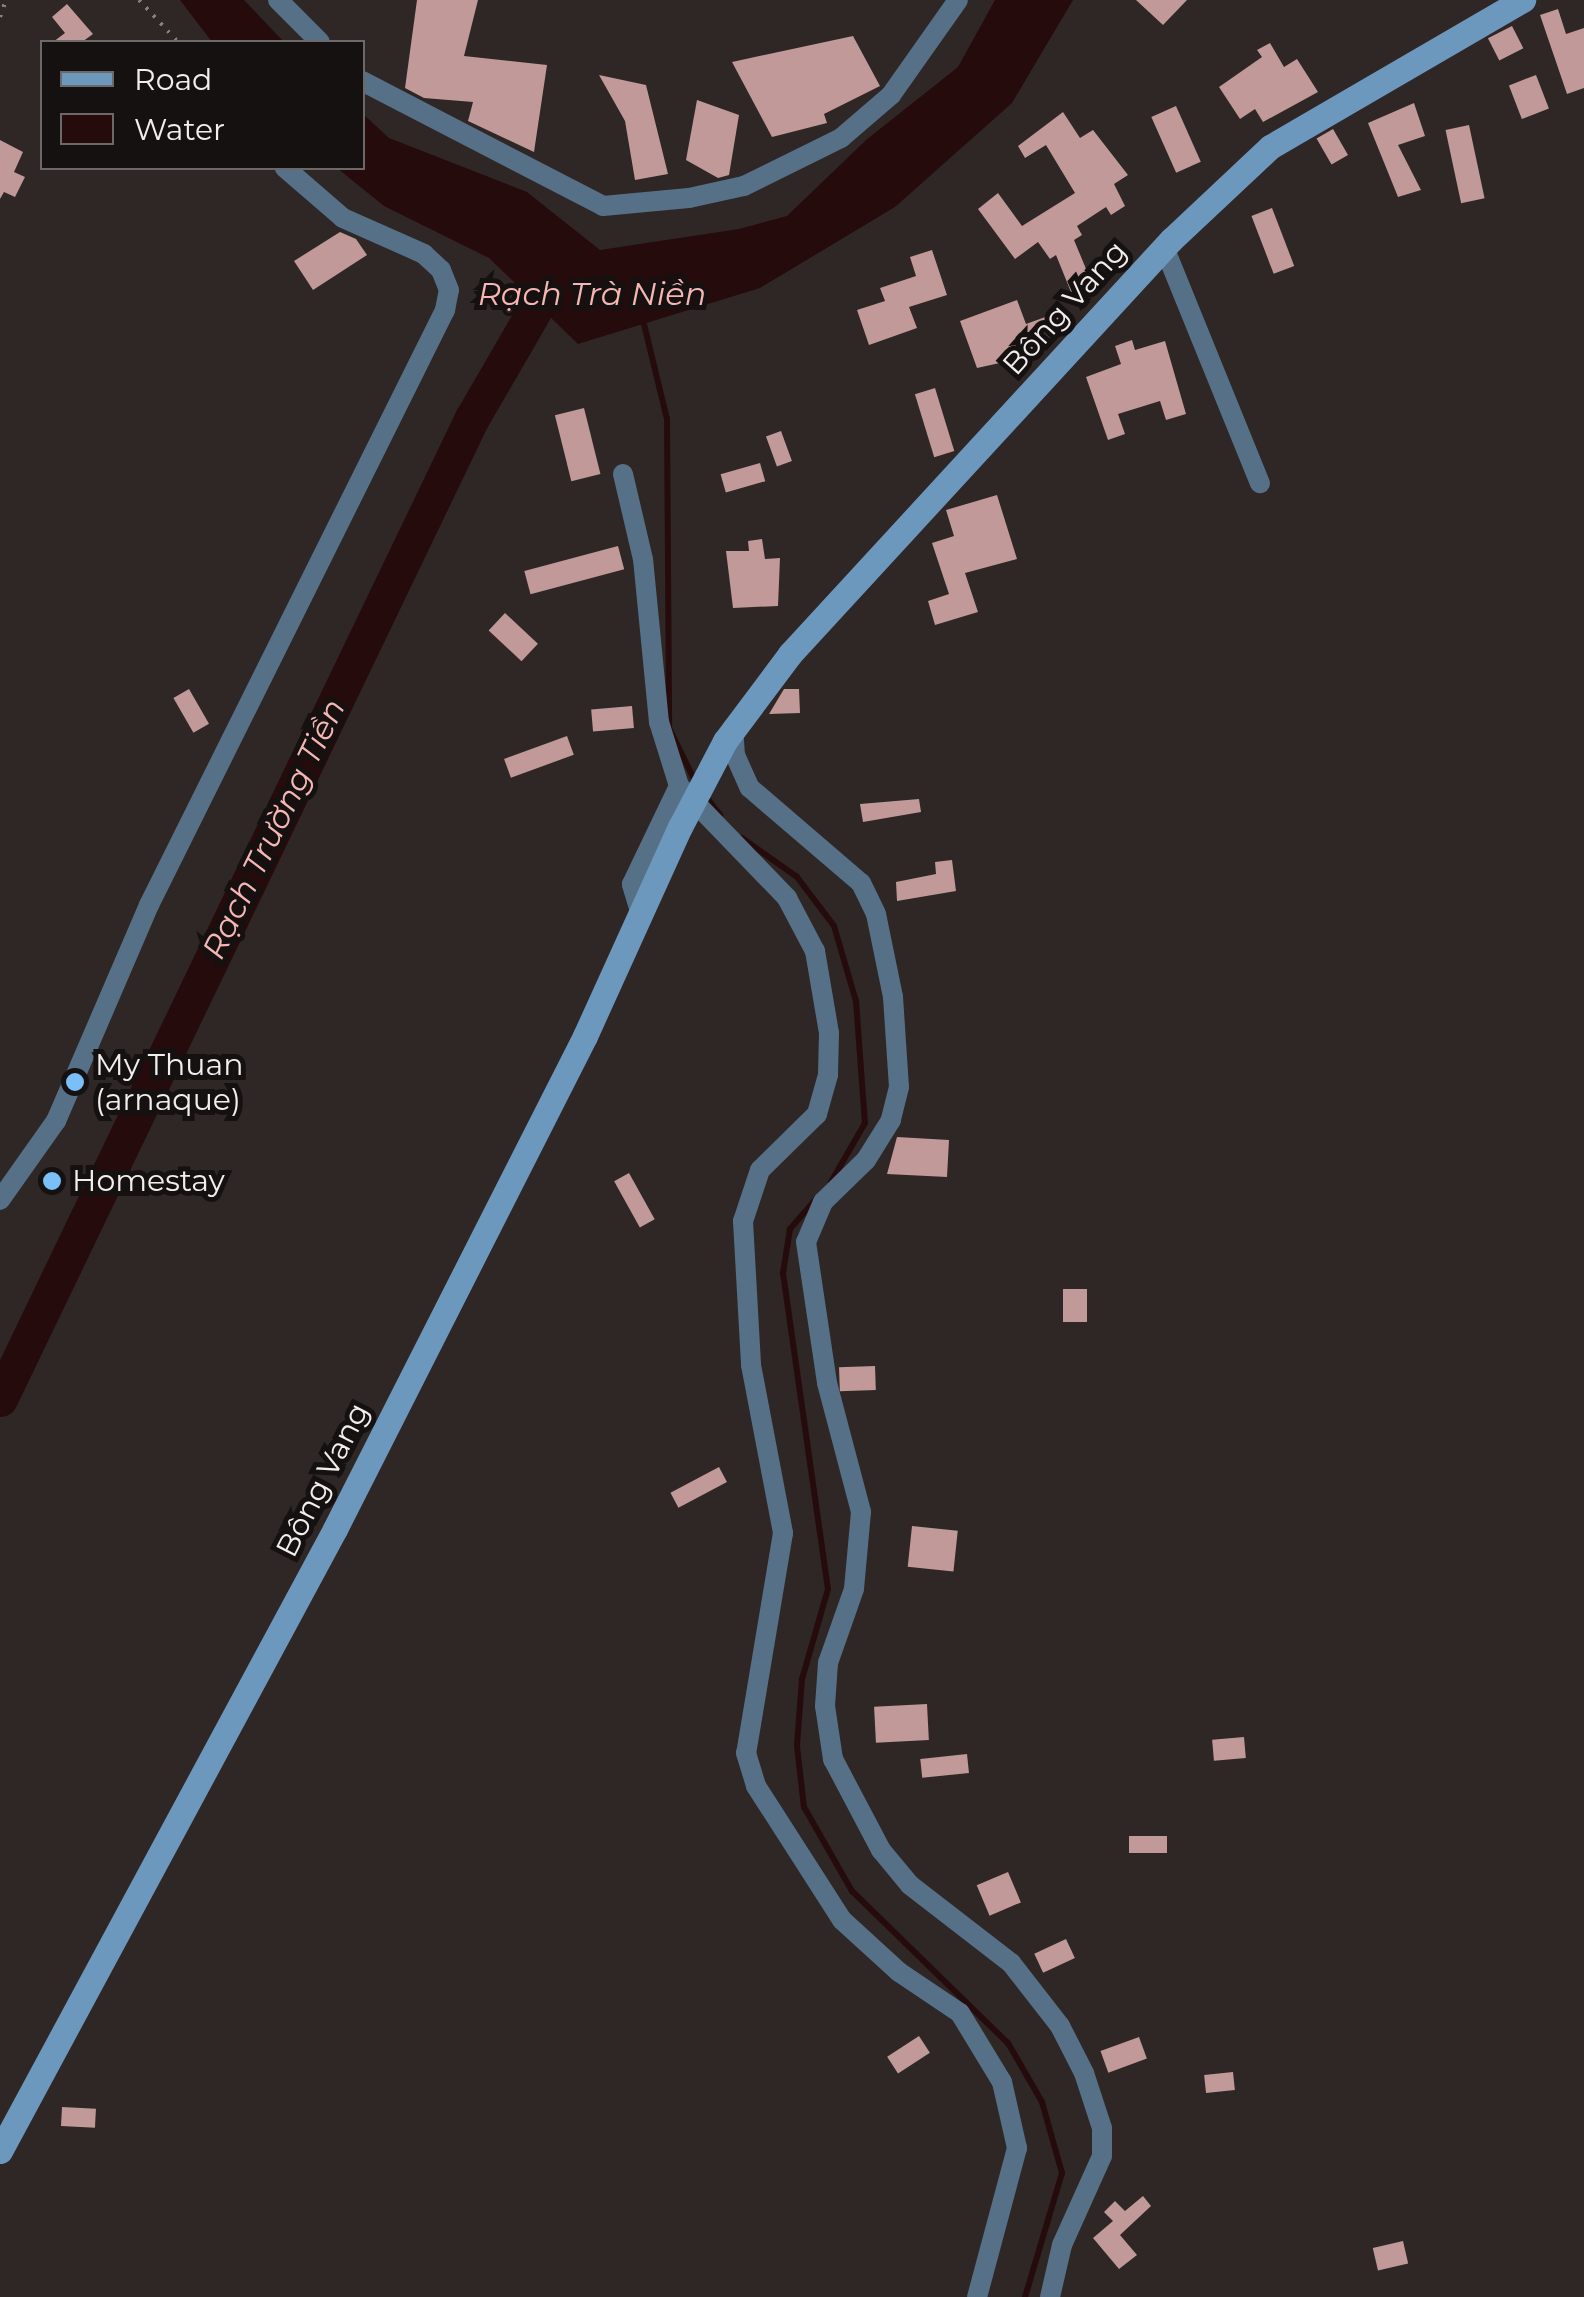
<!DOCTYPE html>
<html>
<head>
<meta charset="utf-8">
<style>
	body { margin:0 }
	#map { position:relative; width:1584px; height:2297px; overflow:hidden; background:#2e2726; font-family:Montserrat,sans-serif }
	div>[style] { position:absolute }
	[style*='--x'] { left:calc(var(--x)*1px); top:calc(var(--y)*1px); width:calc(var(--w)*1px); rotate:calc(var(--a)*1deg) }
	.water>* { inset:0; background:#260b0c }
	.stream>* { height:6px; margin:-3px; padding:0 3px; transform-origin:3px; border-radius:3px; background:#260b0c }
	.river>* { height:35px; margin:-17.5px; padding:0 17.5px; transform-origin:17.5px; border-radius:17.5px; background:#260b0c }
	.building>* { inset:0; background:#c09998; transform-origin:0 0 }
	.path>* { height:4px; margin-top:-2px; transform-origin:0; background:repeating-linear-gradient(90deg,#86807f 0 2.5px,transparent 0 10.5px) }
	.street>* { height:20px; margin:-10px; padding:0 10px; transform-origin:10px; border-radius:10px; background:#567087 }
	.secondary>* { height:25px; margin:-12.5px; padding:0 12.5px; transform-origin:12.5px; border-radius:12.5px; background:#6d98be }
	.secondary-bridge>* { height:25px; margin:-12.5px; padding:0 12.5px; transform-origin:12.5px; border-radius:12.5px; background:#6d98be }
	.dots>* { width:28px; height:28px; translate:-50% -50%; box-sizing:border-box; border:5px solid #141110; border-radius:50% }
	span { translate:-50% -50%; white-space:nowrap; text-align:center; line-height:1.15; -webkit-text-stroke:10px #141110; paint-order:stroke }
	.street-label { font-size:30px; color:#f3eeed }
	.poi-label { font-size:30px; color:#f3eeed }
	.left { translate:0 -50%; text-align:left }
	.water-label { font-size:32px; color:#f7b5b4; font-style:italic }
	.legend { position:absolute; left:40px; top:40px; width:325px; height:130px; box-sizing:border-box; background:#141110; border:2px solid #6d6968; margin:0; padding:12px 18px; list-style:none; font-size:30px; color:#f3eeed }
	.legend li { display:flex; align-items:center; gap:20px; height:50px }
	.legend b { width:50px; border:2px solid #6d6968 }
</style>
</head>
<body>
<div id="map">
	<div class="water">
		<i style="clip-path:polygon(180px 0,244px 0,284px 42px,212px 42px)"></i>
		<i style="clip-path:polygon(995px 0,1073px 0,1012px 103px,895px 207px,760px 288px,578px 344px,489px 258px,384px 206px,337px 168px,362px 168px,363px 114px,389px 138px,527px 192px,600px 250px,739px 229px,787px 216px,866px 140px,958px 67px)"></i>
	</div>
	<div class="stream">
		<i style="--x:643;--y:320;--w:102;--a:76.4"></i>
		<i style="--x:667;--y:419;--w:309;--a:89.6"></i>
		<i style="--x:669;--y:728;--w:61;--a:63.9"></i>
		<i style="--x:703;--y:793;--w:28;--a:52"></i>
		<i style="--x:742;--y:838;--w:67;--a:35.3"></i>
		<i style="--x:797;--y:877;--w:61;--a:52.9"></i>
		<i style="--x:834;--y:926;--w:78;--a:73.7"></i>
		<i style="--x:856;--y:1001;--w:122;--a:85.8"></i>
		<i style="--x:865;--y:1123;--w:68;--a:120"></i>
		<i style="--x:816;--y:1199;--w:40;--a:131"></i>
		<i style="--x:790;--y:1229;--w:45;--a:99"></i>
		<i style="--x:783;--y:1273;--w:319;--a:81.9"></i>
		<i style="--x:828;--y:1589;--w:94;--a:106.1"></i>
		<i style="--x:802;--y:1679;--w:67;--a:94.3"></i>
		<i style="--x:797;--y:1746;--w:61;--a:83.5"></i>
		<i style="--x:804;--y:1807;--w:97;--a:60.3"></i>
		<i style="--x:852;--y:1891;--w:218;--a:44.3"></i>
		<i style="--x:1008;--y:2043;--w:68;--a:60"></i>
		<i style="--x:1042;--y:2102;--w:74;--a:74.3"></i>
		<i style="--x:1062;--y:2173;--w:129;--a:106.6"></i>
	</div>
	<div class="river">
		<i style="--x:0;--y:1399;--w:1089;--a:-64.31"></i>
		<i style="--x:472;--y:418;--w:176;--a:-59.9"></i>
	</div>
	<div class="building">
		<i style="clip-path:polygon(417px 0,478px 0,464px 56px,547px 65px,534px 152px,468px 121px,473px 102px,424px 98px,405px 88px)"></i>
		<i style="clip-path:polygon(1136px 0,1187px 0,1163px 25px)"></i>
		<i style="clip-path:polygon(67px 4px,93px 34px,82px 42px,53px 42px,65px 33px,52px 17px)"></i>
		<i style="clip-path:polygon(1558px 9px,1566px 34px,1584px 28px,1584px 88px,1567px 94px,1540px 15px)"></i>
		<i style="left:1512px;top:26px;width:25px;height:27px;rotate:63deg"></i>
		<i style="clip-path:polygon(853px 36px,880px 86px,824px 114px,827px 123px,772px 137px,732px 62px)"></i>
		<i style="clip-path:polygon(1270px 43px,1284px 67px,1297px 59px,1318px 92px,1263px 122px,1255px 109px,1240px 119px,1219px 87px,1262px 57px,1257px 50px)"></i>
		<i style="clip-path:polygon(599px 75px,646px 85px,668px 174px,635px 180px,625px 121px)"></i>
		<i style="left:1536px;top:75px;width:36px;height:29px;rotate:69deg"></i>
		<i style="clip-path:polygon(697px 100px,739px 115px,729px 175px,718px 178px,686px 160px)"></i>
		<i style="clip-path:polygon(1414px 103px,1425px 136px,1398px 145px,1421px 190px,1398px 197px,1368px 123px)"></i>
		<i style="left:1176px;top:106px;width:61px;height:27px;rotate:66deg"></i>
		<i style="clip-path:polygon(1063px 112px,1080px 138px,1093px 130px,1128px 175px,1114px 184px,1125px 206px,1111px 215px,1106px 207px,1077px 226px,1082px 235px,1074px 240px,1094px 288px,1073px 297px,1056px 255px,1050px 259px,1038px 242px,1015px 259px,978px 209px,998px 193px,1022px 226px,1075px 193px,1046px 145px,1025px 158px,1018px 146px)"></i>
		<i style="left:1469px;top:125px;width:75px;height:24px;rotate:78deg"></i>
		<i style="left:1333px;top:129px;width:30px;height:19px;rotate:60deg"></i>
		<i style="clip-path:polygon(0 140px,23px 152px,14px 172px,25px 177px,15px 197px,4px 192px,0 199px)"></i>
		<i style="left:1272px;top:208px;width:62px;height:22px;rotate:69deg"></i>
		<i style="clip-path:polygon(340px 232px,356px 239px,367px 255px,313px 290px,294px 261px)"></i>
		<i style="clip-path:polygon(932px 250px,947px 295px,909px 307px,917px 328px,869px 345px,857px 310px,885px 301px,880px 288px,916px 276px,910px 257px)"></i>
		<i style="clip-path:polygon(1017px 300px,1026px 324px,1062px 311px,1068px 328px,1034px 347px,1037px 355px,977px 368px,960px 321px)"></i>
		<i style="clip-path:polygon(1132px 340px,1135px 350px,1165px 341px,1186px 414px,1166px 420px,1160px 401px,1118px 414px,1125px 434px,1108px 440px,1086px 377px,1121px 364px,1115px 346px)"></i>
		<i style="left:935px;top:388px;width:66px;height:21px;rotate:73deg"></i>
		<i style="left:584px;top:408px;width:68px;height:30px;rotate:76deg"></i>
		<i style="left:781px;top:431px;width:32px;height:16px;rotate:70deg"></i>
		<i style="left:760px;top:463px;width:19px;height:41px;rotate:74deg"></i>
		<i style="clip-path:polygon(997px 495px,1017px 559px,965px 573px,978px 612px,935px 625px,928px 601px,949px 594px,932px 543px,954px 536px,946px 510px)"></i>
		<i style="clip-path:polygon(762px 539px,765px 559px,780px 558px,778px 606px,733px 608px,726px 551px,749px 551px,748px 541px)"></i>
		<i style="left:618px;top:546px;width:24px;height:97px;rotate:75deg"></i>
		<i style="left:505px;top:613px;width:45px;height:24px;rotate:43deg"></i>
		<i style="left:189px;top:689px;width:40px;height:18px;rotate:60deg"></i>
		<i style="clip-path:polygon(784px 689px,799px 689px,800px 713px,769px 714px)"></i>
		<i style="left:632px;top:706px;width:22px;height:41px;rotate:85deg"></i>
		<i style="left:567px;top:736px;width:20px;height:67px;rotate:70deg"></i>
		<i style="clip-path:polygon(919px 799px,921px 812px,863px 822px,860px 804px)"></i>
		<i style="clip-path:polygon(952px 860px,956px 891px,897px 901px,896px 882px,936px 874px,935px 862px)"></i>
		<i style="clip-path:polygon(897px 1137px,949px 1140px,947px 1177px,887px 1174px)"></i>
		<i style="left:629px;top:1173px;width:53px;height:17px;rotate:61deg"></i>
		<i style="left:1063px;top:1289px;width:24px;height:33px"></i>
		<i style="left:875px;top:1366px;width:24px;height:36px;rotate:88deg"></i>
		<i style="left:719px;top:1467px;width:17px;height:55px;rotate:62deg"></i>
		<i style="left:912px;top:1526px;width:46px;height:41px;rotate:6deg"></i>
		<i style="left:927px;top:1704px;width:36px;height:53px;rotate:87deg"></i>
		<i style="left:1244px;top:1737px;width:21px;height:32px;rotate:85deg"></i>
		<i style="left:967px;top:1754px;width:19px;height:47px;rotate:84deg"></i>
		<i style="left:1167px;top:1836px;width:17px;height:38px;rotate:90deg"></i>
		<i style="left:1008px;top:1872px;width:33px;height:34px;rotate:67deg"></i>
		<i style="left:1066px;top:1939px;width:21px;height:35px;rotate:65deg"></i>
		<i style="left:919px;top:2036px;width:20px;height:38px;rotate:57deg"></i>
		<i style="left:1139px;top:2037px;width:23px;height:41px;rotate:70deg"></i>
		<i style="left:1233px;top:2072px;width:18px;height:29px;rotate:84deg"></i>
		<i style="left:62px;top:2107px;width:34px;height:19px;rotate:3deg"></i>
		<i style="clip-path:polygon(1143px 2196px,1151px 2206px,1120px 2235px,1137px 2255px,1119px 2269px,1093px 2238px,1113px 2221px,1104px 2212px,1115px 2201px,1125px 2211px)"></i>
		<i style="left:1403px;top:2241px;width:23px;height:31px;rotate:77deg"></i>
	</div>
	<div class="path">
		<i style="--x:139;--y:0;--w:57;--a:47.1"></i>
		<i style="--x:0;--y:17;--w:18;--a:-71"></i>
	</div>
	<div class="street">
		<i style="--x:278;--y:0;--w:59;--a:45"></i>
		<i style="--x:362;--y:81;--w:271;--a:27.4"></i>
		<i style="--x:603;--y:206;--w:86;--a:-5.3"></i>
		<i style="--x:689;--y:198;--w:56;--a:-12.3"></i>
		<i style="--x:744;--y:186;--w:108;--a:-26.3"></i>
		<i style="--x:841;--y:138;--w:66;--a:-40.7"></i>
		<i style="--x:891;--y:95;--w:116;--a:-54.8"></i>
		<i style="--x:1164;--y:247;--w:255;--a:67.9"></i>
		<i style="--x:623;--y:474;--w:87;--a:76.8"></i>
		<i style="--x:643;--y:559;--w:164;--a:84.4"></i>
		<i style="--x:659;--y:722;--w:67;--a:72.6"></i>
		<i style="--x:679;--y:786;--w:156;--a:46"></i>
		<i style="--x:787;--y:898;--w:60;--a:62.2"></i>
		<i style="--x:815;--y:951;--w:83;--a:80.3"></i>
		<i style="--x:829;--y:1033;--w:42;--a:91.4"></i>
		<i style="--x:828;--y:1075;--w:41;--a:105.8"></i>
		<i style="--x:817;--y:1114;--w:80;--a:135.5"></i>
		<i style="--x:760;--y:1170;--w:54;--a:108.4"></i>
		<i style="--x:743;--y:1221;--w:144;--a:86.8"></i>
		<i style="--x:751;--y:1365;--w:171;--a:79.2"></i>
		<i style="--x:783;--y:1533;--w:223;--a:99.5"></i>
		<i style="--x:746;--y:1753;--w:34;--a:73"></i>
		<i style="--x:756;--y:1786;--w:159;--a:57.3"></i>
		<i style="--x:842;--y:1920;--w:77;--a:42.4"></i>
		<i style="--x:899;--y:1972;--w:73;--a:33.9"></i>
		<i style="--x:960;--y:2013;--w:81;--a:58.7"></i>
		<i style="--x:1002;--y:2082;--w:68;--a:77.2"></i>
		<i style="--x:1017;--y:2148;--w:154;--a:105"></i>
		<i style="--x:733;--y:727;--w:28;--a:86"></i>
		<i style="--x:735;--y:755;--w:36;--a:66"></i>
		<i style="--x:750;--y:788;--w:146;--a:40.6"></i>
		<i style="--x:861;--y:883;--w:34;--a:64"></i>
		<i style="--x:876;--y:914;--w:85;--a:78.4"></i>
		<i style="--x:893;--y:997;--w:90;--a:86.2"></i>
		<i style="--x:899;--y:1087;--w:34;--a:104"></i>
		<i style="--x:891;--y:1120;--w:47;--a:122"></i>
		<i style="--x:866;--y:1160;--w:60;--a:135.7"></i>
		<i style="--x:823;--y:1202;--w:43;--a:113"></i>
		<i style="--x:806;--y:1242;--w:143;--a:81.5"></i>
		<i style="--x:827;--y:1383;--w:133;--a:75.2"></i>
		<i style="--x:861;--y:1512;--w:77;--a:95.2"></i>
		<i style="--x:854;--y:1589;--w:78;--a:109.4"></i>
		<i style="--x:828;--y:1663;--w:43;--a:94"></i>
		<i style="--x:825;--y:1706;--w:54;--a:81.4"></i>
		<i style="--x:833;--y:1759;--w:103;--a:62.2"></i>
		<i style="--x:881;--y:1850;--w:45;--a:50.4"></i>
		<i style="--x:910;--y:1885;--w:128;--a:37.7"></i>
		<i style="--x:1011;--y:1963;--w:80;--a:52.1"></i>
		<i style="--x:1060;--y:2026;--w:53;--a:62.9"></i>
		<i style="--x:1084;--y:2073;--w:58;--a:71.9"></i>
		<i style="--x:1102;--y:2128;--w:28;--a:90"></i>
		<i style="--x:1102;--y:2156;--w:98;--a:114.2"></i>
		<i style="--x:1062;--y:2245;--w:53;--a:103"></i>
		<i style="--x:640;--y:911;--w:28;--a:-107"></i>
		<i style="--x:632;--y:884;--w:109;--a:-64.4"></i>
		<i style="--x:0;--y:1200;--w:97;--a:-54.7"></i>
		<i style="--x:56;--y:1121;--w:235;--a:-66.7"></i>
		<i style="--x:149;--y:905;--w:665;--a:-63.55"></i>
		<i style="--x:445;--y:310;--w:20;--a:-79"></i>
		<i style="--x:449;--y:290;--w:22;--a:-112"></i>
		<i style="--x:441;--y:270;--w:23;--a:-137"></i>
		<i style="--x:424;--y:254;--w:89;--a:-156"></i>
		<i style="--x:343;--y:218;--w:77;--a:-139.2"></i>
	</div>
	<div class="secondary">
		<i style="--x:725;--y:741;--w:109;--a:-53.2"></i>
		<i style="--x:790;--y:654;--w:563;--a:-47.38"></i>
		<i style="--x:1171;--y:240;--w:136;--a:-43.2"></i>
		<i style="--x:1270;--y:147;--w:293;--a:-30.2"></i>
		<i style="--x:0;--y:2151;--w:706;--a:-61.69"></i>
		<i style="--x:335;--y:1529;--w:553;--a:-63.11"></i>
		<i style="--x:585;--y:1036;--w:230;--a:-65.6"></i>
	</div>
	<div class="secondary-bridge">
		<i style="--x:680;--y:827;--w:97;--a:-62.4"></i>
	</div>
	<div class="dots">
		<i style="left:75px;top:1082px;background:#7abff8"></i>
		<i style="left:52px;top:1181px;background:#7abff8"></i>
	</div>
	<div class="street-label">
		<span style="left:1065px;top:308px;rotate:-48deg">Bông Vang</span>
		<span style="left:323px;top:1480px;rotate:-63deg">Bông Vang</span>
	</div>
	<div class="poi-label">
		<span class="left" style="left:95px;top:1082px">My Thuan<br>(arnaque)</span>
		<span class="left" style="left:72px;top:1181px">Homestay</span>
	</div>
	<div class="water-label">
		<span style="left:592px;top:294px">Rạch Trà Niền</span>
		<span style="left:274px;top:829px;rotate:-64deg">Rạch Trường Tiền</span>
	</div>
	<ul class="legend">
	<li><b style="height:12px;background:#6d98be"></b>Road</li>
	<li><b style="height:28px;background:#260b0c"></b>Water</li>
	</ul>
</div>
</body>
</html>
